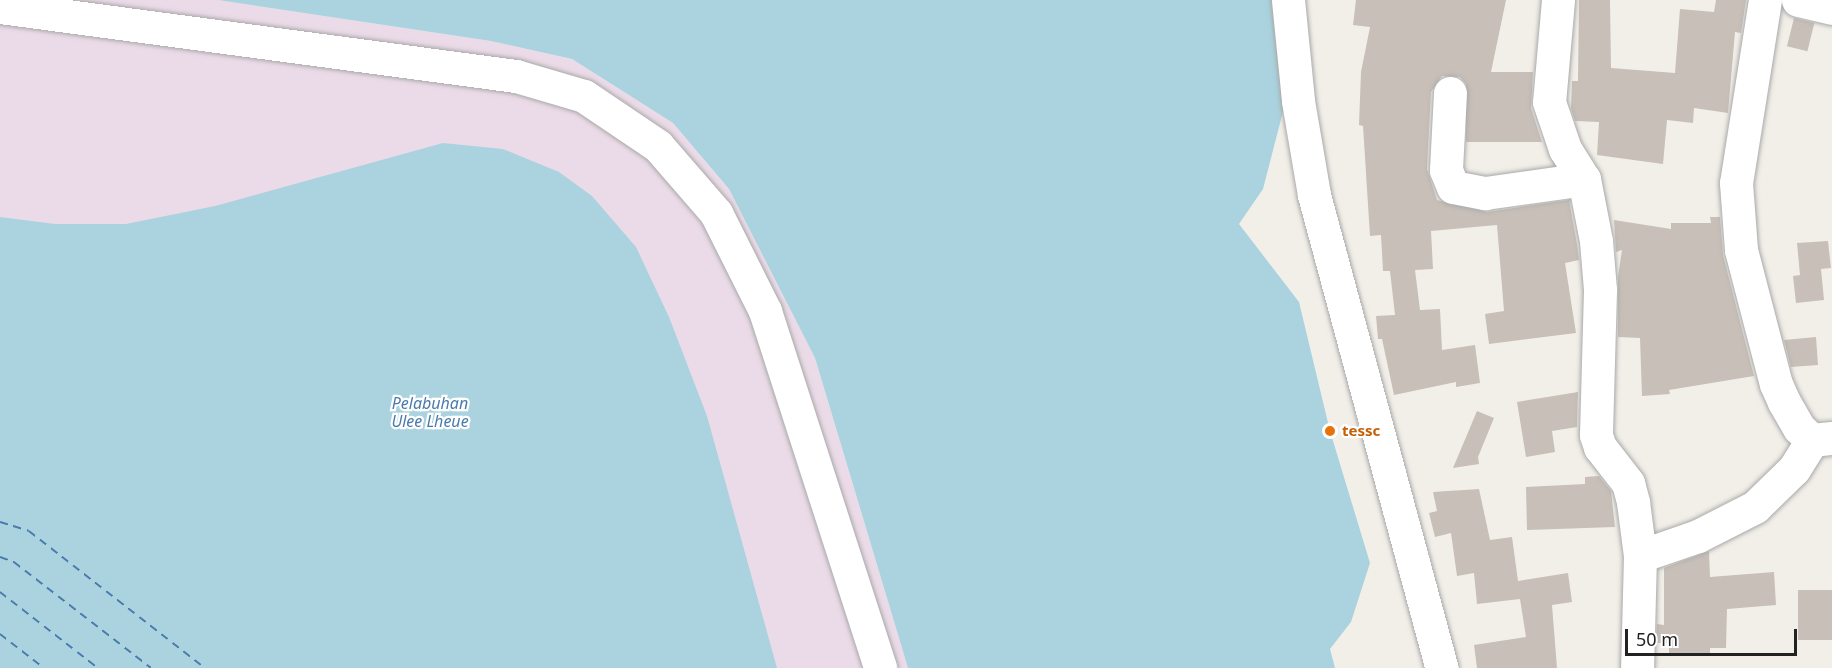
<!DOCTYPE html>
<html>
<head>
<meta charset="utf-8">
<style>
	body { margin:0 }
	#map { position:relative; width:1832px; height:668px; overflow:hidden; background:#f2efe9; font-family:"Noto Sans",sans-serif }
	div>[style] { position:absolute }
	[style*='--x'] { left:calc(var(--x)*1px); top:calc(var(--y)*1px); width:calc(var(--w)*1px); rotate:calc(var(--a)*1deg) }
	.industrial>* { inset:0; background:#ebdbe8 }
	.water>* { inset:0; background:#aad3df }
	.ferry>* { height:1.5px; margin-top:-0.75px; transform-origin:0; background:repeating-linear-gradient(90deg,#4a7aab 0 8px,transparent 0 14px) }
	.building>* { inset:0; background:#c7bfb8; transform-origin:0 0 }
	.roads { filter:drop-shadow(0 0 2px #a9a9a9) drop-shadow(0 0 2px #a9a9a9) }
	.minor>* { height:33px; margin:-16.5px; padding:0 16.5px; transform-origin:16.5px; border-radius:16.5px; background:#fff }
	.dots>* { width:16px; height:16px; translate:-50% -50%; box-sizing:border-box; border:3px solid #fff; border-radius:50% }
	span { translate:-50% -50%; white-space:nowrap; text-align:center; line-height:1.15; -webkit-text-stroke:4.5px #fff; paint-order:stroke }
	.food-label { font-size:15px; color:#c56008; font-weight:700 }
	.left { translate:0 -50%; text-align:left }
	.water-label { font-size:16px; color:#4a7aab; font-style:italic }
	.scale { position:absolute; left:1625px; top:629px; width:172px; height:27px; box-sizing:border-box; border:3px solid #222; border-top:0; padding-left:8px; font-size:18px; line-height:21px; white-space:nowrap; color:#222; -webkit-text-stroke:4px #fff; paint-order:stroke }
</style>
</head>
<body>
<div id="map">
	<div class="industrial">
		<i style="clip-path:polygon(0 0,218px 0,491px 41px,572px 59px,673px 123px,729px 189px,815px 358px,908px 668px,0 668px)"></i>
	</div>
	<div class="water">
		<i style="clip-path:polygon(218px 0,1279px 0,1286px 100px,1263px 189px,1239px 224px,1299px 302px,1330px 431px,1370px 563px,1351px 622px,1330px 649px,1335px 668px,908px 668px,815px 358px,729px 189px,673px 123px,572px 59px,491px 41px)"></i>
		<i style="clip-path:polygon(443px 143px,503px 149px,559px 172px,592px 196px,636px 247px,669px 317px,707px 416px,777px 668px,0 668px,0 217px,55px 224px,126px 224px,215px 206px)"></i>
	</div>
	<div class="ferry">
		<i style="--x:0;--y:522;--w:30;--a:17"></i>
		<i style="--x:29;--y:531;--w:223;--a:37.9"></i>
		<i style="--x:0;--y:557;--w:15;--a:20"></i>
		<i style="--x:14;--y:562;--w:173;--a:37.7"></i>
		<i style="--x:0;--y:592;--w:124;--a:37.8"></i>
		<i style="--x:0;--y:634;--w:56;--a:37.7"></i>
	</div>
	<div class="building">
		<i style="clip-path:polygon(1356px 0,1506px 0,1491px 72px,1533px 72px,1531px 108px,1542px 142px,1466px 142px,1466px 84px,1460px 77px,1442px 76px,1431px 92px,1427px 169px,1437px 200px,1487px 212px,1569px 200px,1577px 244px,1579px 260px,1565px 263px,1576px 333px,1489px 344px,1485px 314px,1504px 311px,1497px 225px,1431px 231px,1433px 269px,1415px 270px,1420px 310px,1440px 309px,1442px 350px,1475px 345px,1480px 383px,1456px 387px,1456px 382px,1394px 395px,1382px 339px,1378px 339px,1376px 316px,1395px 315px,1390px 271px,1383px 271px,1381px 235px,1370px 236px,1363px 126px,1359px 125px,1361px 72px,1370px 27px,1353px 25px)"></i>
		<i style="clip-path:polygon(1579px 0,1610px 0,1611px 68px,1675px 73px,1680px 9px,1714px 12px,1716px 0,1746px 0,1741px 33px,1735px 32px,1728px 113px,1694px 108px,1693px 123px,1667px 120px,1663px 164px,1597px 155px,1599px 122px,1575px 121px,1571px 108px,1572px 81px,1578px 81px)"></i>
		<i style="left:1794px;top:18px;width:21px;height:29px;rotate:14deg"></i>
		<i style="clip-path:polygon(1710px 217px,1720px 217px,1723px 255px,1754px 376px,1669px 390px,1670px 394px,1642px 396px,1640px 338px,1618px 337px,1618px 277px,1622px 250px,1616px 252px,1614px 220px,1671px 229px,1671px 223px,1711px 223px)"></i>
		<i style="clip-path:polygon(1828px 241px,1831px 268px,1821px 269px,1824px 300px,1796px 303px,1793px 276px,1800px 275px,1797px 243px)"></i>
		<i style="clip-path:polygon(1816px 337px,1818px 365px,1791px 367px,1784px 340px)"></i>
		<i style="clip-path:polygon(1578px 392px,1577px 427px,1552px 431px,1555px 452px,1526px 457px,1517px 402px)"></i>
		<i style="clip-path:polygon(1477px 411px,1494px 418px,1478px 457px,1479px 464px,1453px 468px)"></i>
		<i style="clip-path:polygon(1599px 476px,1611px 491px,1615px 527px,1527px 530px,1526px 487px,1585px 484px,1585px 477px)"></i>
		<i style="clip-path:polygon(1479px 489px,1490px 540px,1512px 537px,1518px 581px,1568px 573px,1572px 602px,1552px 605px,1557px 668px,1477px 668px,1474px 645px,1526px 637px,1520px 599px,1477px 604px,1474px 573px,1457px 576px,1451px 533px,1435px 537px,1429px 513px,1437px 511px,1433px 492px)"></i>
		<i style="clip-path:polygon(1709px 551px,1710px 577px,1774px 572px,1776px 605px,1727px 609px,1726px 648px,1710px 648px,1710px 655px,1669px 654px,1669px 643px,1656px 643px,1657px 624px,1664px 625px,1664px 568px)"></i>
		<i style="left:1798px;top:590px;width:34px;height:50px"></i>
	</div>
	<div class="roads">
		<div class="minor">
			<i style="--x:1288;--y:0;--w:101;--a:84.3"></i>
			<i style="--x:1298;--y:101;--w:95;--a:80.3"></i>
			<i style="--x:1314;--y:195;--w:490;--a:74.9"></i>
			<i style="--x:1558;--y:0;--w:102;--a:95"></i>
			<i style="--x:1549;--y:102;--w:50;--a:71.2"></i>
			<i style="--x:1565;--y:149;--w:36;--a:58"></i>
			<i style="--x:1584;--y:179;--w:63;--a:79"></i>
			<i style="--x:1596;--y:241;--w:49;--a:85.3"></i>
			<i style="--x:1600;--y:290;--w:145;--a:91.6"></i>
			<i style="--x:1596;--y:435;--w:13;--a:72"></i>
			<i style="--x:1600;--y:447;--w:46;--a:52.1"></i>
			<i style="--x:1628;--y:483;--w:20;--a:75"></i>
			<i style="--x:1633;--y:502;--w:54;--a:82.6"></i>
			<i style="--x:1640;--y:556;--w:112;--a:91.5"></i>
			<i style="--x:1765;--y:0;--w:185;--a:99"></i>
			<i style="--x:1736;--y:183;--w:67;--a:85.7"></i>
			<i style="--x:1741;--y:250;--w:138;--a:75.4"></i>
			<i style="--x:1776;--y:384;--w:20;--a:66"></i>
			<i style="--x:1784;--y:402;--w:30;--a:60"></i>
			<i style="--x:1799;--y:428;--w:18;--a:43"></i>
			<i style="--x:1812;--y:440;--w:20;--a:-6"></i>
			<i style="--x:1798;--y:0;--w:35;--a:13"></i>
			<i style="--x:0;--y:7;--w:521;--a:7.62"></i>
			<i style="--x:516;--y:76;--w:71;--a:16.4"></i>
			<i style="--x:584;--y:96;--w:89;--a:34"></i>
			<i style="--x:658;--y:146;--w:89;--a:49.1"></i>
			<i style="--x:716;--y:213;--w:110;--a:63.4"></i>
			<i style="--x:765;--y:311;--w:375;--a:72.1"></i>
			<i style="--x:1450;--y:93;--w:77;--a:93"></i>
			<i style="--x:1446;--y:170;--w:18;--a:68"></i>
			<i style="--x:1453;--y:187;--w:33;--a:11"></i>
			<i style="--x:1485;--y:193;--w:100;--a:-8"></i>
			<i style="--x:1640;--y:556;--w:61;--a:-19"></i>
			<i style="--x:1698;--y:536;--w:64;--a:-27"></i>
			<i style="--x:1755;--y:507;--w:54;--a:-44.3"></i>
			<i style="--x:1794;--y:469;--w:34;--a:-58"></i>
		</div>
	</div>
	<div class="dots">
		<i style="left:1330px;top:431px;background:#e8710a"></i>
	</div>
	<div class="food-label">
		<span class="left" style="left:1342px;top:431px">tessc</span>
	</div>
	<div class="water-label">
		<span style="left:430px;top:412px">Pelabuhan<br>Ulee Lheue</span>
	</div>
	<div class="scale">50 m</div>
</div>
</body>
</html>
